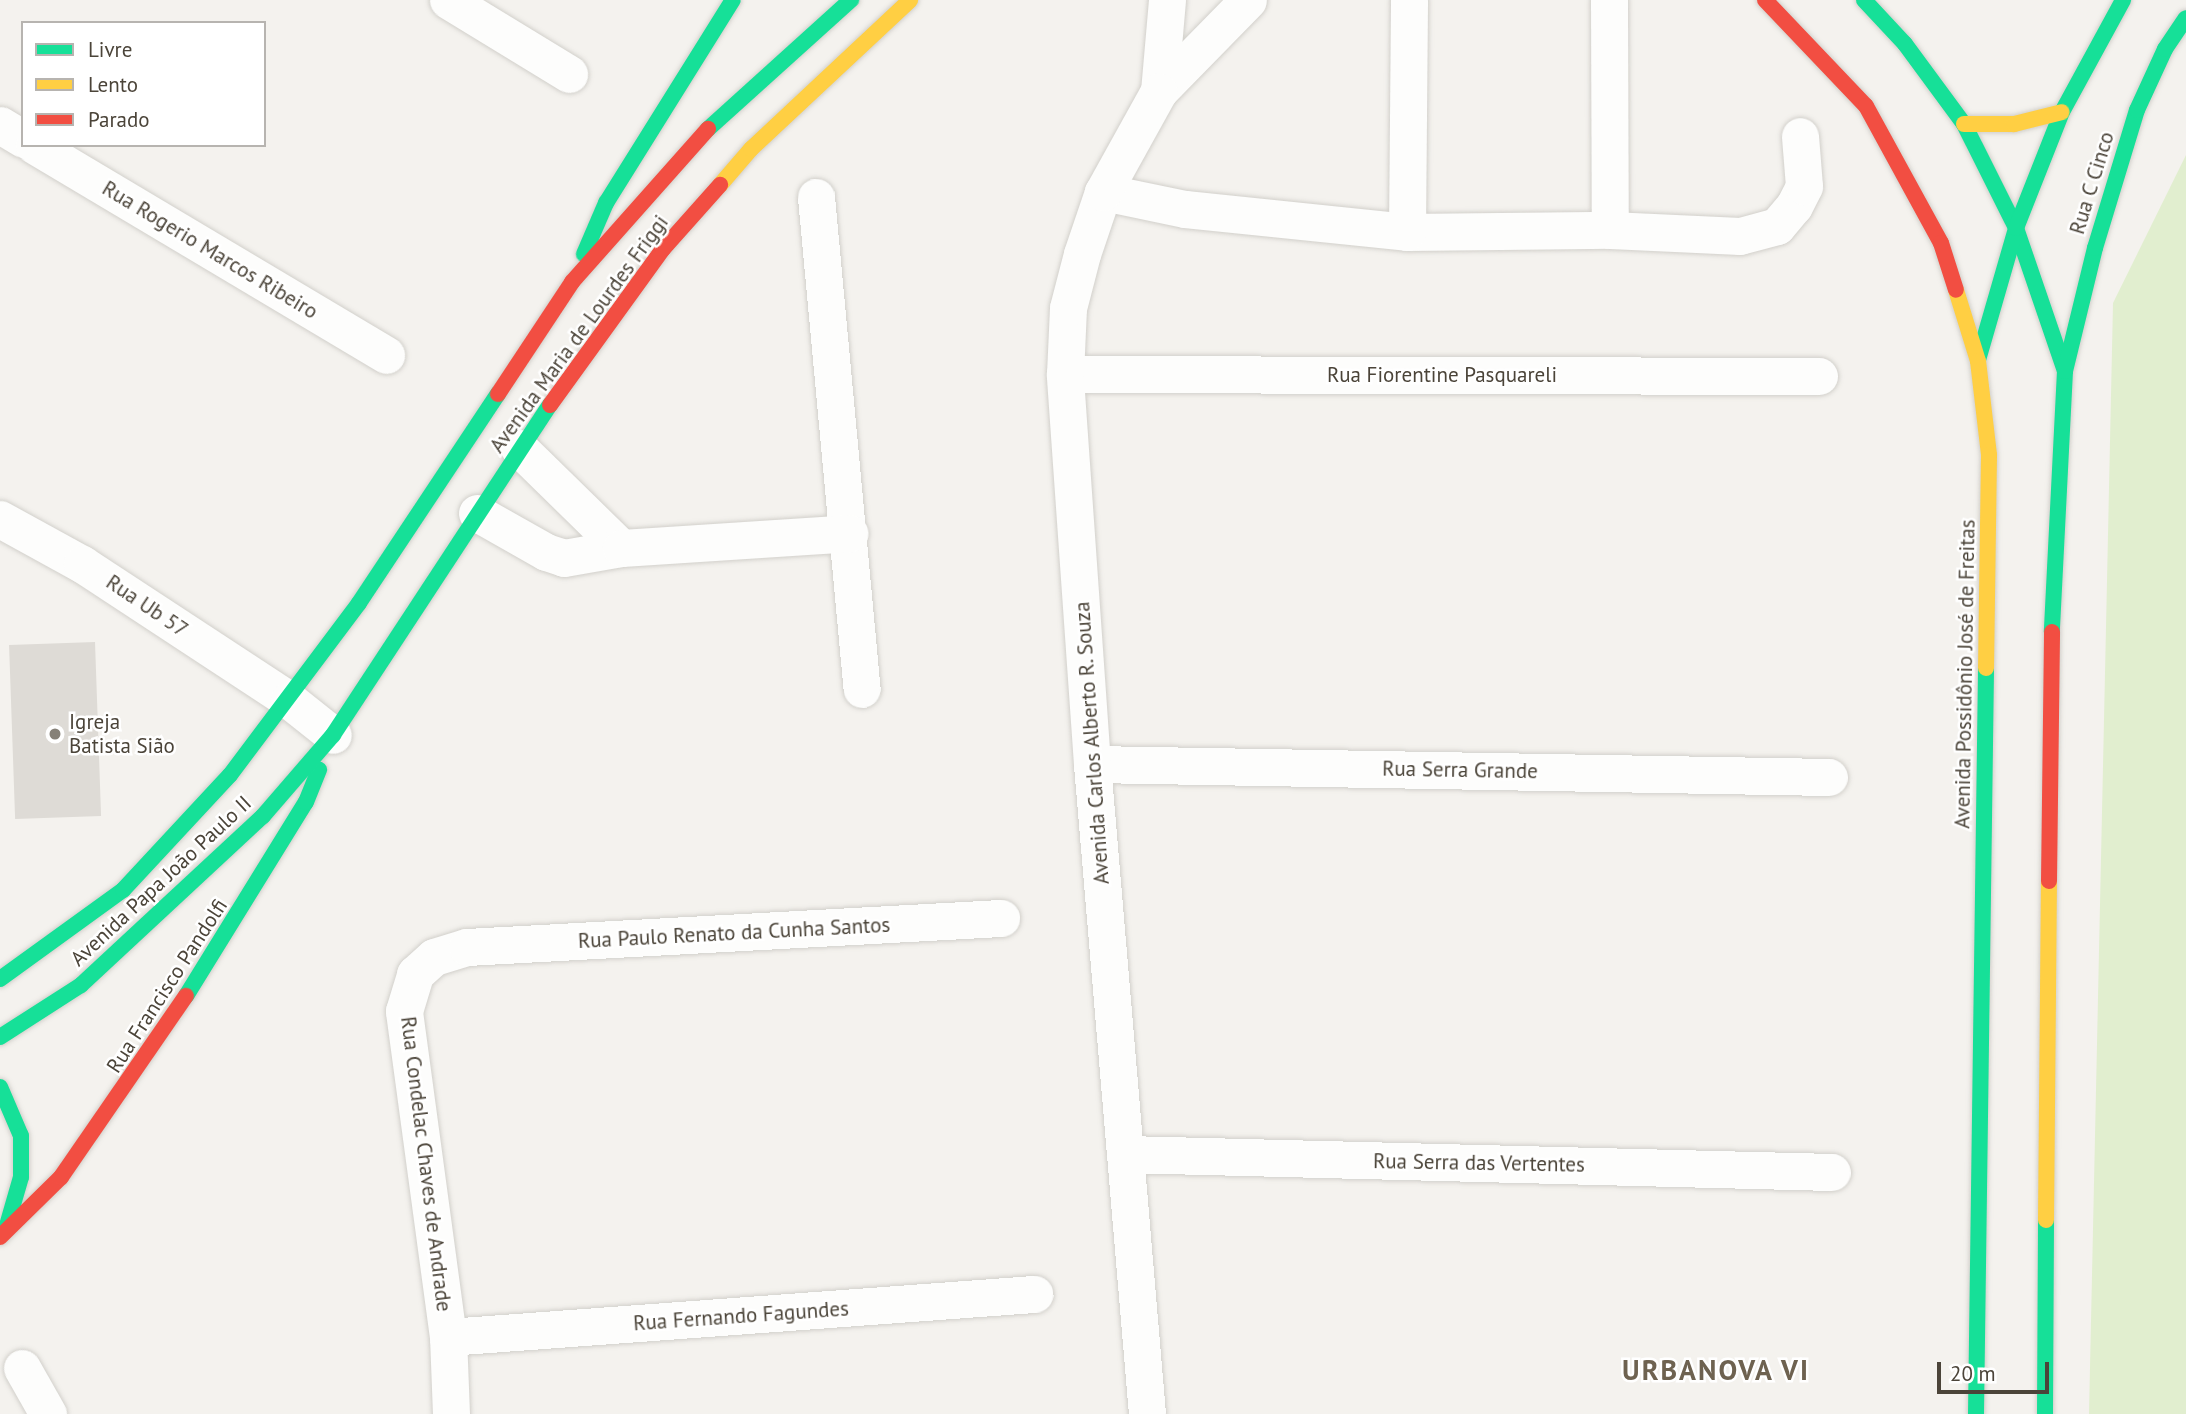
<!DOCTYPE html>
<html>
<head>
<meta charset="utf-8">
<style>
	body { margin:0 }
	#map { position:relative; width:2186px; height:1414px; overflow:hidden; background:#f4f2ee; font-family:"PT Sans",sans-serif }
	div>[style] { position:absolute }
	[style*='--x'] { left:calc(var(--x)*1px); top:calc(var(--y)*1px); width:calc(var(--w)*1px); rotate:calc(var(--a)*1deg) }
	.green>* { inset:0; background:#e1eecf }
	.building>* { inset:0; background:#dedbd6; transform-origin:0 0 }
	.roads { filter:drop-shadow(0 0 2px #d2d0cb) drop-shadow(0 0 2px #d2d0cb) }
	.street>* { height:37px; margin:-18.5px; padding:0 18.5px; transform-origin:18.5px; border-radius:18.5px; background:#fdfdfc }
	.fast>* { height:16px; margin:-8px; padding:0 8px; transform-origin:8px; border-radius:8px; background:#16e098 }
	.slow>* { height:16px; margin:-8px; padding:0 8px; transform-origin:8px; border-radius:8px; background:#ffcf43 }
	.jam>* { height:16px; margin:-8px; padding:0 8px; transform-origin:8px; border-radius:8px; background:#f24e42 }
	.dots>* { width:19px; height:19px; translate:-50% -50%; box-sizing:border-box; border:4px solid #fff; border-radius:50% }
	span { translate:-50% -50%; white-space:nowrap; text-align:center; line-height:1.15; -webkit-text-stroke:5px #fff; paint-order:stroke }
	.street-label { font-size:21px; color:#4b4439 }
	.poi-label { font-size:21px; color:#4b4439 }
	.left { translate:0 -50%; text-align:left }
	.district-label { font-size:28px; color:#6e6250; font-weight:700; letter-spacing:2px }
	.legend { position:absolute; left:21px; top:21px; width:245px; height:126px; box-sizing:border-box; background:#fff; border:2px solid #b7b4b0; margin:0; padding:9px 12px; list-style:none; font-size:21px; color:#4b4439 }
	.legend li { display:flex; align-items:center; gap:14px; height:35px }
	.legend b { width:35px; border:2px solid #b7b4b0 }
	.scale { position:absolute; left:1937px; top:1362px; width:112px; height:32px; box-sizing:border-box; border:4px solid #4b4439; border-top:0; padding-left:9px; font-size:21px; line-height:24px; white-space:nowrap; color:#4b4439; -webkit-text-stroke:5px #fff; paint-order:stroke }
</style>
</head>
<body>
<div id="map">
	<div class="green">
		<i style="clip-path:polygon(2186px 155px,2186px 1414px,2089px 1414px,2113px 303px)"></i>
	</div>
	<div class="building">
		<i style="left:95px;top:642px;width:174px;height:86px;rotate:88deg"></i>
	</div>
	<div class="roads">
		<div class="street">
			<i style="--x:448;--y:0;--w:142;--a:31.4"></i>
			<i style="--x:1167;--y:0;--w:91;--a:95"></i>
			<i style="--x:1159;--y:91;--w:127;--a:-45.6"></i>
			<i style="--x:1609;--y:0;--w:230;--a:89.8"></i>
			<i style="--x:0;--y:125;--w:27;--a:31"></i>
			<i style="--x:34;--y:145;--w:410;--a:30.8"></i>
			<i style="--x:1103;--y:192;--w:84;--a:11.7"></i>
			<i style="--x:1185;--y:209;--w:223;--a:5.9"></i>
			<i style="--x:1407;--y:232;--w:203;--a:-0.6"></i>
			<i style="--x:1610;--y:230;--w:130;--a:2.6"></i>
			<i style="--x:1740;--y:236;--w:38;--a:-15"></i>
			<i style="--x:1777;--y:226;--w:26;--a:-50"></i>
			<i style="--x:1794;--y:206;--w:22;--a:-63"></i>
			<i style="--x:1804;--y:186;--w:50;--a:-94.6"></i>
			<i style="--x:816;--y:197;--w:494;--a:84.7"></i>
			<i style="--x:1407;--y:232;--w:232;--a:-89.5"></i>
			<i style="--x:1065;--y:374;--w:754;--a:0.15"></i>
			<i style="--x:519;--y:448;--w:143;--a:44.4"></i>
			<i style="--x:477;--y:513;--w:79;--a:29.5"></i>
			<i style="--x:546;--y:552;--w:19;--a:18"></i>
			<i style="--x:564;--y:558;--w:58;--a:-10"></i>
			<i style="--x:621;--y:548;--w:229;--a:-3.7"></i>
			<i style="--x:0;--y:519;--w:94;--a:28.8"></i>
			<i style="--x:82;--y:564;--w:248;--a:33.3"></i>
			<i style="--x:289;--y:700;--w:56;--a:38.5"></i>
			<i style="--x:1092;--y:764;--w:737;--a:1.01"></i>
			<i style="--x:1126;--y:1154;--w:706;--a:1.46"></i>
			<i style="--x:448;--y:1337;--w:588;--a:-4.2"></i>
			<i style="--x:22;--y:1368;--w:53;--a:60.5"></i>
			<i style="--x:451;--y:1414;--w:77;--a:-92.2"></i>
			<i style="--x:448;--y:1337;--w:329;--a:-97.7"></i>
			<i style="--x:404;--y:1011;--w:39;--a:-73"></i>
			<i style="--x:415;--y:974;--w:25;--a:-42"></i>
			<i style="--x:434;--y:957;--w:34;--a:-17"></i>
			<i style="--x:467;--y:947;--w:535;--a:-3.11"></i>
			<i style="--x:1147;--y:1414;--w:652;--a:-94.84"></i>
			<i style="--x:1092;--y:764;--w:391;--a:-94"></i>
			<i style="--x:1065;--y:374;--w:66;--a:-87.4"></i>
			<i style="--x:1068;--y:308;--w:56;--a:-75.5"></i>
			<i style="--x:1082;--y:254;--w:65;--a:-71.3"></i>
			<i style="--x:1103;--y:192;--w:115;--a:-61"></i>
		</div>
		<div class="fast">
			<i style="--x:1864;--y:0;--w:60;--a:47"></i>
			<i style="--x:1905;--y:44;--w:99;--a:53.6"></i>
			<i style="--x:1964;--y:124;--w:116;--a:63.4"></i>
			<i style="--x:2016;--y:228;--w:151;--a:71.1"></i>
			<i style="--x:2065;--y:371;--w:261;--a:92.9"></i>
			<i style="--x:708;--y:129;--w:193;--a:-42.1"></i>
			<i style="--x:584;--y:254;--w:56;--a:-66.7"></i>
			<i style="--x:606;--y:203;--w:239;--a:-58"></i>
			<i style="--x:1978;--y:360;--w:137;--a:-73.9"></i>
			<i style="--x:2016;--y:228;--w:125;--a:-68.4"></i>
			<i style="--x:2062;--y:112;--w:128;--a:-61.4"></i>
			<i style="--x:2065;--y:371;--w:127;--a:-76.3"></i>
			<i style="--x:2095;--y:248;--w:144;--a:-73.1"></i>
			<i style="--x:2137;--y:110;--w:67;--a:-65.3"></i>
			<i style="--x:2165;--y:49;--w:37;--a:-56"></i>
			<i style="--x:0;--y:979;--w:152;--a:-35.9"></i>
			<i style="--x:123;--y:890;--w:157;--a:-47.1"></i>
			<i style="--x:230;--y:775;--w:215;--a:-53.1"></i>
			<i style="--x:359;--y:603;--w:251;--a:-56.4"></i>
			<i style="--x:186;--y:996;--w:228;--a:-58.3"></i>
			<i style="--x:306;--y:802;--w:35;--a:-68"></i>
			<i style="--x:0;--y:1037;--w:96;--a:-32.7"></i>
			<i style="--x:81;--y:985;--w:248;--a:-42.9"></i>
			<i style="--x:263;--y:816;--w:107;--a:-49.2"></i>
			<i style="--x:333;--y:735;--w:395;--a:-56.7"></i>
			<i style="--x:0;--y:1087;--w:53;--a:66.8"></i>
			<i style="--x:21;--y:1136;--w:41;--a:90"></i>
			<i style="--x:21;--y:1177;--w:54;--a:106.1"></i>
			<i style="--x:1976;--y:1414;--w:746;--a:-89.23"></i>
			<i style="--x:2045;--y:1414;--w:194;--a:-89.7"></i>
		</div>
		<div class="slow">
			<i style="--x:1964;--y:124;--w:50;--a:0"></i>
			<i style="--x:2014;--y:124;--w:49;--a:-14"></i>
			<i style="--x:720;--y:185;--w:48;--a:-49.3"></i>
			<i style="--x:751;--y:149;--w:218;--a:-43.1"></i>
			<i style="--x:1956;--y:290;--w:74;--a:72.8"></i>
			<i style="--x:1978;--y:361;--w:95;--a:83.3"></i>
			<i style="--x:1989;--y:455;--w:213;--a:90.8"></i>
			<i style="--x:2046;--y:1220;--w:339;--a:-89.5"></i>
		</div>
		<div class="jam">
			<i style="--x:1765;--y:0;--w:146;--a:46.4"></i>
			<i style="--x:1866;--y:106;--w:156;--a:61.3"></i>
			<i style="--x:1941;--y:243;--w:49;--a:72.3"></i>
			<i style="--x:498;--y:394;--w:134;--a:-56.5"></i>
			<i style="--x:572;--y:282;--w:205;--a:-48.4"></i>
			<i style="--x:550;--y:405;--w:193;--a:-54.1"></i>
			<i style="--x:663;--y:249;--w:86;--a:-48.3"></i>
			<i style="--x:2049;--y:881;--w:249;--a:-89.3"></i>
			<i style="--x:0;--y:1237;--w:86;--a:-44.5"></i>
			<i style="--x:61;--y:1177;--w:220;--a:-55.4"></i>
		</div>
	</div>
	<div class="dots">
		<i style="left:55px;top:734px;background:#868178"></i>
	</div>
	<div class="street-label">
		<span style="left:2092px;top:183px;rotate:-73deg">Rua C Cinco</span>
		<span style="left:210px;top:250px;rotate:31deg">Rua Rogerio Marcos Ribeiro</span>
		<span style="left:579px;top:334px;rotate:-54deg">Avenida Maria de Lourdes Friggi</span>
		<span style="left:1442px;top:375px">Rua Fiorentine Pasquareli</span>
		<span style="left:147px;top:606px;rotate:34deg">Rua Ub 57</span>
		<span style="left:1965px;top:674px;rotate:-89deg">Avenida Possidônio José de Freitas</span>
		<span style="left:1092px;top:743px;rotate:-94deg">Avenida Carlos Alberto R. Souza</span>
		<span style="left:1460px;top:770px;rotate:1deg">Rua Serra Grande</span>
		<span style="left:161px;top:881px;rotate:-43deg">Avenida Papa João Paulo II</span>
		<span style="left:734px;top:933px;rotate:-3deg">Rua Paulo Renato da Cunha Santos</span>
		<span style="left:167px;top:986px;rotate:-57deg">Rua Francisco Pandolfi</span>
		<span style="left:1479px;top:1163px;rotate:1deg">Rua Serra das Vertentes</span>
		<span style="left:426px;top:1164px;rotate:83deg">Rua Condelac Chaves de Andrade</span>
		<span style="left:741px;top:1316px;rotate:-4deg">Rua Fernando Fagundes</span>
	</div>
	<div class="poi-label">
		<span class="left" style="left:69px;top:734px">Igreja<br>Batista Sião</span>
	</div>
	<div class="district-label">
		<span style="left:1716px;top:1370px">URBANOVA VI</span>
	</div>
	<ul class="legend">
	<li><b style="height:9px;background:#16e098"></b>Livre</li>
	<li><b style="height:9px;background:#ffcf43"></b>Lento</li>
	<li><b style="height:9px;background:#f24e42"></b>Parado</li>
	</ul>
	<div class="scale">20 m</div>
</div>
</body>
</html>
